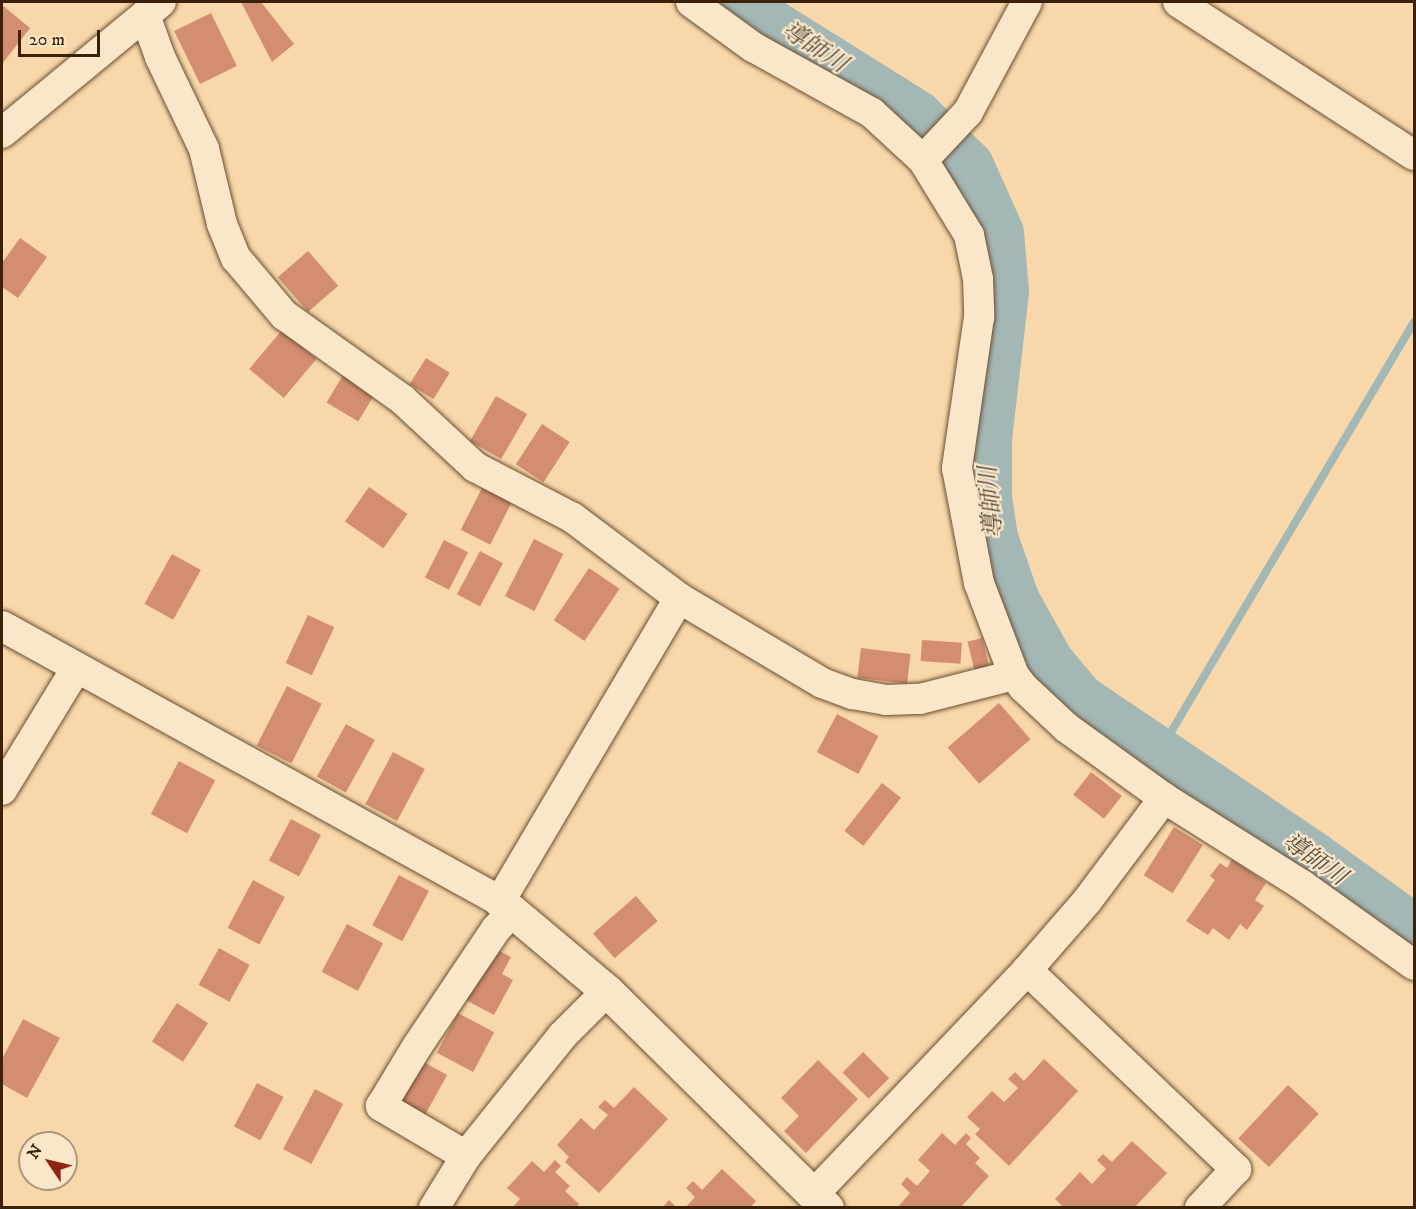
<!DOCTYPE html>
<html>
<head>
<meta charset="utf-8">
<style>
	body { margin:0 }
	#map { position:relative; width:1416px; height:1209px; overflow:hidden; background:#f8d8aa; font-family:"IM FELL DW Pica","Noto Serif JP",serif }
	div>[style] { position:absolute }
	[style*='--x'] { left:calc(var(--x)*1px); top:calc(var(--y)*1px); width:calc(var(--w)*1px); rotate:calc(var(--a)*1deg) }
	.stream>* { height:8px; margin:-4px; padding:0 4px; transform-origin:4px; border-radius:4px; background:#a3b7b5 }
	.river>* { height:50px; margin:-25px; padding:0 25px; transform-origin:25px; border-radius:25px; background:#a3b7b5 }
	.building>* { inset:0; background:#d38d71; transform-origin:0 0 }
	.roads { filter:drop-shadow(0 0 2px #6a4f32) drop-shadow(0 0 2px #6a4f32) }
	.minor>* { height:30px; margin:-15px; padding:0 15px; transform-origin:15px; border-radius:15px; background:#fae6c8 }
	.tertiary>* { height:33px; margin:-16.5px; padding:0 16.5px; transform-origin:16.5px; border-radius:16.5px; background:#fae6c8 }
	span { translate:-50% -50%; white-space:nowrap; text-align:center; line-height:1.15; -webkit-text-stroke:4.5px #fae6c8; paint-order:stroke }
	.water-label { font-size:24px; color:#5a4e3d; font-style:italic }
	.frame { position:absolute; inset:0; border:3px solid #3b210a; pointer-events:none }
	.north { position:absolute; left:18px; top:1131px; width:60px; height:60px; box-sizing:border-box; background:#fae6c8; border:2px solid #ae977c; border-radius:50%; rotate:305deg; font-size:16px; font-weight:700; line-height:24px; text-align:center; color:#3b210a }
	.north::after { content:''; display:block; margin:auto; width:21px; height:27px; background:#8f2418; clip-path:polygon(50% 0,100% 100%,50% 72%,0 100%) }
	.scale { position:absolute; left:18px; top:30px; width:82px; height:27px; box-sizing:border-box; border:3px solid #3b210a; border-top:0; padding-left:8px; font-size:18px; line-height:21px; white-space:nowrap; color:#3b210a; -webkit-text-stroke:4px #fae6c8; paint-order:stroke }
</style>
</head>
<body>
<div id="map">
	<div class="stream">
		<i style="--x:1158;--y:754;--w:502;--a:-59.35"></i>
	</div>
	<div class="river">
		<i style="--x:741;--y:2;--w:26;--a:37"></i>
		<i style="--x:762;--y:18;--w:184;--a:32.1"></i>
		<i style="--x:918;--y:116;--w:71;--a:44.4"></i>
		<i style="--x:969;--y:166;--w:73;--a:65.9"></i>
		<i style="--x:999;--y:233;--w:59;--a:85.2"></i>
		<i style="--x:1004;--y:292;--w:149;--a:96.6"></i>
		<i style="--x:987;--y:440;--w:57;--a:90"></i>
		<i style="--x:987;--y:497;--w:41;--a:81.7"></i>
		<i style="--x:993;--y:538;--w:67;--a:70.8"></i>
		<i style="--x:1015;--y:601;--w:70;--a:60.9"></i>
		<i style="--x:1049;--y:662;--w:48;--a:50"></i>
		<i style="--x:1080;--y:699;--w:282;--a:34"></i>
		<i style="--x:1314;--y:857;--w:123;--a:35.8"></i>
	</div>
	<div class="building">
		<i style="clip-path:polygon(241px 2px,261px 2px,294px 44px,272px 62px)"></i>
		<i style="clip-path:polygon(2px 5px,30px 28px,2px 64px)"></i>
		<i style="left:211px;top:13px;width:59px;height:41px;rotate:64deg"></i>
		<i style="clip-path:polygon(20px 238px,47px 257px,18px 298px,2px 287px,2px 263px)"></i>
		<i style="left:308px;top:251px;width:46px;height:40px;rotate:49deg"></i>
		<i style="left:282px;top:330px;width:45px;height:51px;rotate:40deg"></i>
		<i style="left:426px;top:358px;width:28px;height:31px;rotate:32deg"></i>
		<i style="left:343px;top:375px;width:37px;height:32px;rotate:31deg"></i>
		<i style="left:496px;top:396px;width:36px;height:52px;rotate:30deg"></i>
		<i style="left:542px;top:424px;width:33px;height:48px;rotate:33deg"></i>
		<i style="left:483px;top:486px;width:33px;height:49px;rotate:27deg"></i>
		<i style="left:369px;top:487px;width:47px;height:42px;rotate:35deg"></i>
		<i style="left:534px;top:539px;width:33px;height:64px;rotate:27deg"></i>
		<i style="left:444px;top:540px;width:27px;height:42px;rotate:27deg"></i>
		<i style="left:480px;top:551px;width:26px;height:49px;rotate:28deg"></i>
		<i style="left:172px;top:554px;width:33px;height:57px;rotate:29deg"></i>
		<i style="left:589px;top:568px;width:37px;height:63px;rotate:34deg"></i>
		<i style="left:308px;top:615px;width:29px;height:53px;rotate:25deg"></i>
		<i style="left:982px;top:638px;width:34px;height:15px;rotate:76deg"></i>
		<i style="left:922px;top:640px;width:40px;height:21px;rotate:4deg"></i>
		<i style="left:861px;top:648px;width:50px;height:30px;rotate:7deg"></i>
		<i style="left:287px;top:686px;width:39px;height:67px;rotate:27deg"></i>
		<i style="left:999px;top:703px;width:48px;height:68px;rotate:49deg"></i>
		<i style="left:837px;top:714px;width:47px;height:43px;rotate:28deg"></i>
		<i style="left:346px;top:724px;width:33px;height:60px;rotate:29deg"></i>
		<i style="left:393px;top:752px;width:36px;height:59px;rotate:28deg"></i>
		<i style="left:179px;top:761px;width:41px;height:60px;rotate:28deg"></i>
		<i style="left:1091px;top:772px;width:39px;height:29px;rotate:38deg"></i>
		<i style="left:882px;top:783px;width:24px;height:61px;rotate:38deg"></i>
		<i style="left:291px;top:819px;width:34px;height:47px;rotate:28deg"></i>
		<i style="left:1174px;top:827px;width:34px;height:57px;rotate:32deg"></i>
		<i style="clip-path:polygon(1232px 859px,1266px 883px,1255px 900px,1264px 906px,1247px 930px,1240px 924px,1229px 940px,1213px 928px,1208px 935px,1186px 921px,1215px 880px,1210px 876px,1220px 863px,1227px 868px)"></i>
		<i style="left:399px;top:875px;width:34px;height:57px;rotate:28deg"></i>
		<i style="left:253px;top:880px;width:36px;height:54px;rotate:28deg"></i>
		<i style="left:636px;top:896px;width:33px;height:57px;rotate:49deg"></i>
		<i style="left:347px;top:924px;width:41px;height:54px;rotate:28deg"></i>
		<i style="clip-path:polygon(492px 947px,511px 957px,502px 974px,513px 980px,494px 1015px,464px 999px)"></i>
		<i style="left:219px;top:948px;width:35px;height:42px;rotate:29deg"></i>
		<i style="left:177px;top:1003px;width:37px;height:46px;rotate:33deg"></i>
		<i style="left:458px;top:1013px;width:41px;height:45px;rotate:28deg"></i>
		<i style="clip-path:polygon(23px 1019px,60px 1038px,27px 1098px,2px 1084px,2px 1059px)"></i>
		<i style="left:863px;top:1052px;width:37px;height:29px;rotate:45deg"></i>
		<i style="clip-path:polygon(1044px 1059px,1078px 1091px,1009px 1166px,975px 1134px,980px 1129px,967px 1117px,992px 1091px,1004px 1102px,1018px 1088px,1008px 1079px,1015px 1072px,1024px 1081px)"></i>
		<i style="left:420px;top:1060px;width:31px;height:47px;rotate:29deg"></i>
		<i style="clip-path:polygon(818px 1060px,858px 1099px,806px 1153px,784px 1131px,799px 1116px,781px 1098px)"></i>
		<i style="left:257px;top:1083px;width:30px;height:49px;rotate:28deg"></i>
		<i style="left:1288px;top:1085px;width:42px;height:73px;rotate:43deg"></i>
		<i style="clip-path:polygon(634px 1087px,668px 1119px,599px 1193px,565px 1162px,569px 1157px,557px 1145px,581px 1118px,594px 1130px,608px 1115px,598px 1107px,605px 1100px,614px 1108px)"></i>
		<i style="left:315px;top:1089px;width:32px;height:68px;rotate:28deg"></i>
		<i style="clip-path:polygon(942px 1133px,955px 1145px,966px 1133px,971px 1138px,966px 1144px,980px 1158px,975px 1163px,989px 1176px,960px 1208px,897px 1208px,910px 1193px,901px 1184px,907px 1177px,917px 1186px,930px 1171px,918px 1160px)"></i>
		<i style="clip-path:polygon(1132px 1141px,1167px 1173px,1134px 1208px,1064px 1208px,1055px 1199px,1080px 1172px,1092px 1184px,1106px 1169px,1097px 1160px,1103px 1154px,1112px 1162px)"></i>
		<i style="clip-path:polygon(555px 1160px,561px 1166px,555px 1172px,570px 1186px,565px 1191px,579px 1204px,576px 1208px,512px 1208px,520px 1199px,507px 1188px,532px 1161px,544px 1172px)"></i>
		<i style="clip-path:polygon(722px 1169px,756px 1201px,750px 1208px,685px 1208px,695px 1197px,686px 1188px,693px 1181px,702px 1190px)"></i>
		<i style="clip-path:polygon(669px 1200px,677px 1208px,662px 1208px)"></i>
	</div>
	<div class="roads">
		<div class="minor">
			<i style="--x:691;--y:2;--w:77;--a:36"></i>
			<i style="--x:753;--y:47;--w:136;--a:29"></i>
			<i style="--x:872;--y:113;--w:69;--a:42.7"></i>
			<i style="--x:923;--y:160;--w:88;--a:58.5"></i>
			<i style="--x:969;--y:235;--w:45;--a:78.4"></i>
			<i style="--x:978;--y:279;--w:38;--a:88"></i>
			<i style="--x:979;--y:317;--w:153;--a:98.3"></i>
			<i style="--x:957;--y:468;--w:117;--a:79.2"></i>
			<i style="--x:979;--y:583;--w:98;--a:69.2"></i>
			<i style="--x:1014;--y:675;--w:15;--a:53"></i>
			<i style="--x:1023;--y:687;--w:60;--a:43"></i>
			<i style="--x:1067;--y:728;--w:120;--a:35.8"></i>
			<i style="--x:1164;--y:798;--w:163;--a:32.2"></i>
			<i style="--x:1302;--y:885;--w:138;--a:35.5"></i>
			<i style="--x:1178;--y:2;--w:281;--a:33"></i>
			<i style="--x:145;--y:15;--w:45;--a:70.3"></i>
			<i style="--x:160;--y:57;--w:102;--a:64.4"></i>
			<i style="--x:204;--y:149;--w:77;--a:76.5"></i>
			<i style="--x:222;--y:224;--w:37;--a:68"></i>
			<i style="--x:236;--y:258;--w:75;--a:49.9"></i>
			<i style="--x:284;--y:315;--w:146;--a:35.5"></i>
			<i style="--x:403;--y:400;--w:98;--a:42.9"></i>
			<i style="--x:475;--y:467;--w:110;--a:27.5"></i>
			<i style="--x:573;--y:518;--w:133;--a:37"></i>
			<i style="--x:679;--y:598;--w:166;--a:30.7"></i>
			<i style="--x:822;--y:683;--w:33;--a:20"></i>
			<i style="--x:853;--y:694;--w:34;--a:10"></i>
			<i style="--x:886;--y:700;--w:34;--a:-2"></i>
			<i style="--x:920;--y:699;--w:97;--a:-14.3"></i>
			<i style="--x:2;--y:133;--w:206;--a:-39.5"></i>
			<i style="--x:923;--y:160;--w:66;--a:-46.8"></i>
			<i style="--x:968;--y:112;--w:125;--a:-61.8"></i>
			<i style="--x:2;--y:626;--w:569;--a:28.91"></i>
			<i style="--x:500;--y:901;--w:352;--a:-59.4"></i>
			<i style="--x:2;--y:790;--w:142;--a:-58.6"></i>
			<i style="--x:1027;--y:970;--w:289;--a:43.6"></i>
			<i style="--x:1236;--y:1169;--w:53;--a:132.7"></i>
			<i style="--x:466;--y:1156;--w:99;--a:-149.5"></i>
			<i style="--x:381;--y:1106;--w:71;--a:-58.8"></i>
			<i style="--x:418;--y:1045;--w:140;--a:-56.1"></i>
			<i style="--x:496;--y:929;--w:23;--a:-47"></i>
			<i style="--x:813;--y:1195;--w:311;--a:-46.4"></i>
			<i style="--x:1027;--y:970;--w:91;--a:-49"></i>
			<i style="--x:1087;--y:901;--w:129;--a:-53.2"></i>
			<i style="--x:434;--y:1208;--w:61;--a:-58.4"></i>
			<i style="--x:466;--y:1156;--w:154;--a:-51.3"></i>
			<i style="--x:562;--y:1036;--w:64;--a:-45"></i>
		</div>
		<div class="tertiary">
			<i style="--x:500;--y:901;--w:140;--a:40.1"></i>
			<i style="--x:607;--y:991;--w:309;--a:44.6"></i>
		</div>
	</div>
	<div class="water-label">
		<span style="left:814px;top:48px;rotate:33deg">導師川</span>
		<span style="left:992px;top:502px;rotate:-95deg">導師川</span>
		<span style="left:1314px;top:860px;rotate:35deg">導師川</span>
	</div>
	<div class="frame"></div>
	<div class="north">N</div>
	<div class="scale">20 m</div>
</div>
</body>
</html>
